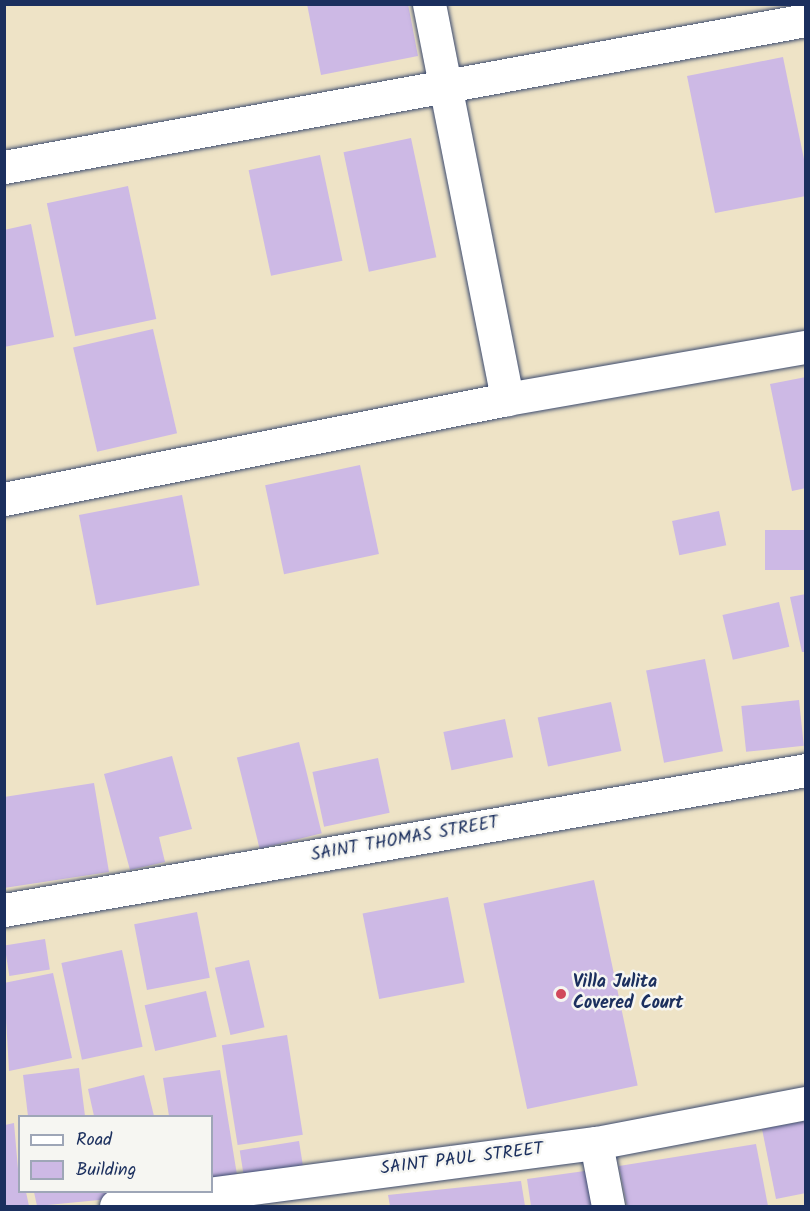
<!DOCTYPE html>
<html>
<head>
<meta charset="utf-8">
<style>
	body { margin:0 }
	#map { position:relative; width:810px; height:1211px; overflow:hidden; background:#eee3c6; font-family:Kalam,sans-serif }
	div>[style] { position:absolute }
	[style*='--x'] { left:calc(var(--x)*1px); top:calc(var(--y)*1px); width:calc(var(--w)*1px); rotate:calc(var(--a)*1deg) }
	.building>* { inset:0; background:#cdb9e5; transform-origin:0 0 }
	.roads { filter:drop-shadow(0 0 2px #3b4a6e) drop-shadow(0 0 2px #3b4a6e) }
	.minor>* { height:33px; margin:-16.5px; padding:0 16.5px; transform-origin:16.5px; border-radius:16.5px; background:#fff }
	.dots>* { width:16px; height:16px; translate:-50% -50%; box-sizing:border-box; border:3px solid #f6f6f2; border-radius:50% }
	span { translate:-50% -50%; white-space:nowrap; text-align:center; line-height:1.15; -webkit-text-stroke:5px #f6f6f2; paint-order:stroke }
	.street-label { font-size:18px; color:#1b2f5e }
	.poi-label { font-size:18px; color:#1b2f5e; font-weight:700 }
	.left { translate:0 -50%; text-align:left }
	.frame { position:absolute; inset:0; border:6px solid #1b2f5e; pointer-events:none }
	.legend { position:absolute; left:18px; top:1115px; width:195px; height:78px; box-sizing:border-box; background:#f6f6f2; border:2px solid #9ea6b7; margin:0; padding:8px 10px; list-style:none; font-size:18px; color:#1b2f5e }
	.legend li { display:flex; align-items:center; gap:12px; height:30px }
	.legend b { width:30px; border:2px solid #9ea6b7 }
</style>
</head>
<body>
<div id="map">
	<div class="building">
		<i style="clip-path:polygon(307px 4px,408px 4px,418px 56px,321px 75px)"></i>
		<i style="clip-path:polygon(783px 57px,806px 169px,806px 196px,715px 213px,687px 76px)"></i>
		<i style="left:411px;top:138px;width:122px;height:69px;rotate:78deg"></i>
		<i style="left:320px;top:155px;width:108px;height:73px;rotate:78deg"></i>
		<i style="left:128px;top:186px;width:136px;height:83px;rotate:78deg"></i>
		<i style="clip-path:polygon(31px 224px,54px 337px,4px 347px,4px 230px)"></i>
		<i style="left:153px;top:329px;width:107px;height:82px;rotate:77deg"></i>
		<i style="clip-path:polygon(806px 377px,806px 488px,792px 491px,770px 384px)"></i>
		<i style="left:360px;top:465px;width:91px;height:97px;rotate:78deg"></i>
		<i style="left:182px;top:495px;width:92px;height:105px;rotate:79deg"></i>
		<i style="left:719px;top:511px;width:35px;height:48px;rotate:78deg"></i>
		<i style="left:806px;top:530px;width:40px;height:41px;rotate:90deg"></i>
		<i style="clip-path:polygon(806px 594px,806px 652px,802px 652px,790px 597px)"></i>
		<i style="left:779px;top:602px;width:46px;height:58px;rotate:77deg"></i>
		<i style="left:705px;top:659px;width:94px;height:60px;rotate:79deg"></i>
		<i style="left:799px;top:700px;width:46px;height:58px;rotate:84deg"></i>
		<i style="left:611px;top:702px;width:50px;height:75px;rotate:78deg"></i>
		<i style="left:505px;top:719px;width:39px;height:63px;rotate:78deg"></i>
		<i style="left:299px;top:742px;width:94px;height:64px;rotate:76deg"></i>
		<i style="clip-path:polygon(172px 756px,192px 829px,159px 837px,165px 862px,130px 870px,104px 774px)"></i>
		<i style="left:378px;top:758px;width:56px;height:67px;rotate:78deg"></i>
		<i style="clip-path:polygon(94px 783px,109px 872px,4px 888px,4px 797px)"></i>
		<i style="left:594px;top:880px;width:210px;height:113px;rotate:78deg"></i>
		<i style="left:448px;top:897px;width:87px;height:87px;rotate:79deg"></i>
		<i style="left:197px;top:912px;width:67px;height:64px;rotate:79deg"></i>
		<i style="left:45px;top:939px;width:31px;height:41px;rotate:81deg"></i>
		<i style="left:122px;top:950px;width:99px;height:62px;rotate:78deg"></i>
		<i style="left:249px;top:960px;width:69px;height:35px;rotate:77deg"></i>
		<i style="clip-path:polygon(53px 973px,72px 1058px,9px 1071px,4px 983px)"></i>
		<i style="left:206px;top:991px;width:47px;height:63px;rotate:77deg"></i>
		<i style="left:287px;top:1035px;width:101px;height:66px;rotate:81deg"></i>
		<i style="clip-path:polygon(79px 1068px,85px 1116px,28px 1116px,23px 1075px)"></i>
		<i style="clip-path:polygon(220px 1070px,237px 1175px,212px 1180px,212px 1116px,169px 1116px,163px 1078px)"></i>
		<i style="clip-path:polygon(144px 1075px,154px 1116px,94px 1116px,88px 1089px)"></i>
		<i style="clip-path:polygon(806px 1121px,806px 1193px,776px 1199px,762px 1129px)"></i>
		<i style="clip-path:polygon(14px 1123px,20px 1192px,26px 1192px,29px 1206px,5px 1206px,5px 1125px)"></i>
		<i style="left:299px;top:1141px;width:32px;height:60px;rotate:81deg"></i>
		<i style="clip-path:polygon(756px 1144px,768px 1206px,627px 1206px,619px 1166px)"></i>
		<i style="clip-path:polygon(592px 1170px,597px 1206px,531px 1206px,527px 1179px)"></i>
		<i style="clip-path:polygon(521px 1181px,525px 1206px,390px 1206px,388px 1195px)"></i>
		<i style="clip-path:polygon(34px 1192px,119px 1192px,120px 1198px,37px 1206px)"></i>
	</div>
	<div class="roads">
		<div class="minor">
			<i style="--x:429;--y:4;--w:403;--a:78.8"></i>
			<i style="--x:4;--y:167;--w:815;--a:-10.39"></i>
			<i style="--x:4;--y:499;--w:513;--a:-11.24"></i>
			<i style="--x:507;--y:399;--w:303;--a:-9.9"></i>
			<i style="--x:4;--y:910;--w:814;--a:-9.9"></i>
			<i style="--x:596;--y:1143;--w:64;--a:79.2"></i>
			<i style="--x:116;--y:1206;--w:484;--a:-7.5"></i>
			<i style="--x:596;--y:1143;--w:214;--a:-10.8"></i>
		</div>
	</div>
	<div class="dots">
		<i style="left:561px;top:994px;background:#d1495b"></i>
	</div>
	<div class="street-label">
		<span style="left:405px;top:840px;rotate:-10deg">SAINT THOMAS STREET</span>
		<span style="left:462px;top:1160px;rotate:-7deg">SAINT PAUL STREET</span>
	</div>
	<div class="poi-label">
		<span class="left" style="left:573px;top:994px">Villa Julita<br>Covered Court</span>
	</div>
	<div class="frame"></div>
	<ul class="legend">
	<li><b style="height:8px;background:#fff"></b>Road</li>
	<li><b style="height:16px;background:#cdb9e5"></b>Building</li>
	</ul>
</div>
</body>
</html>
